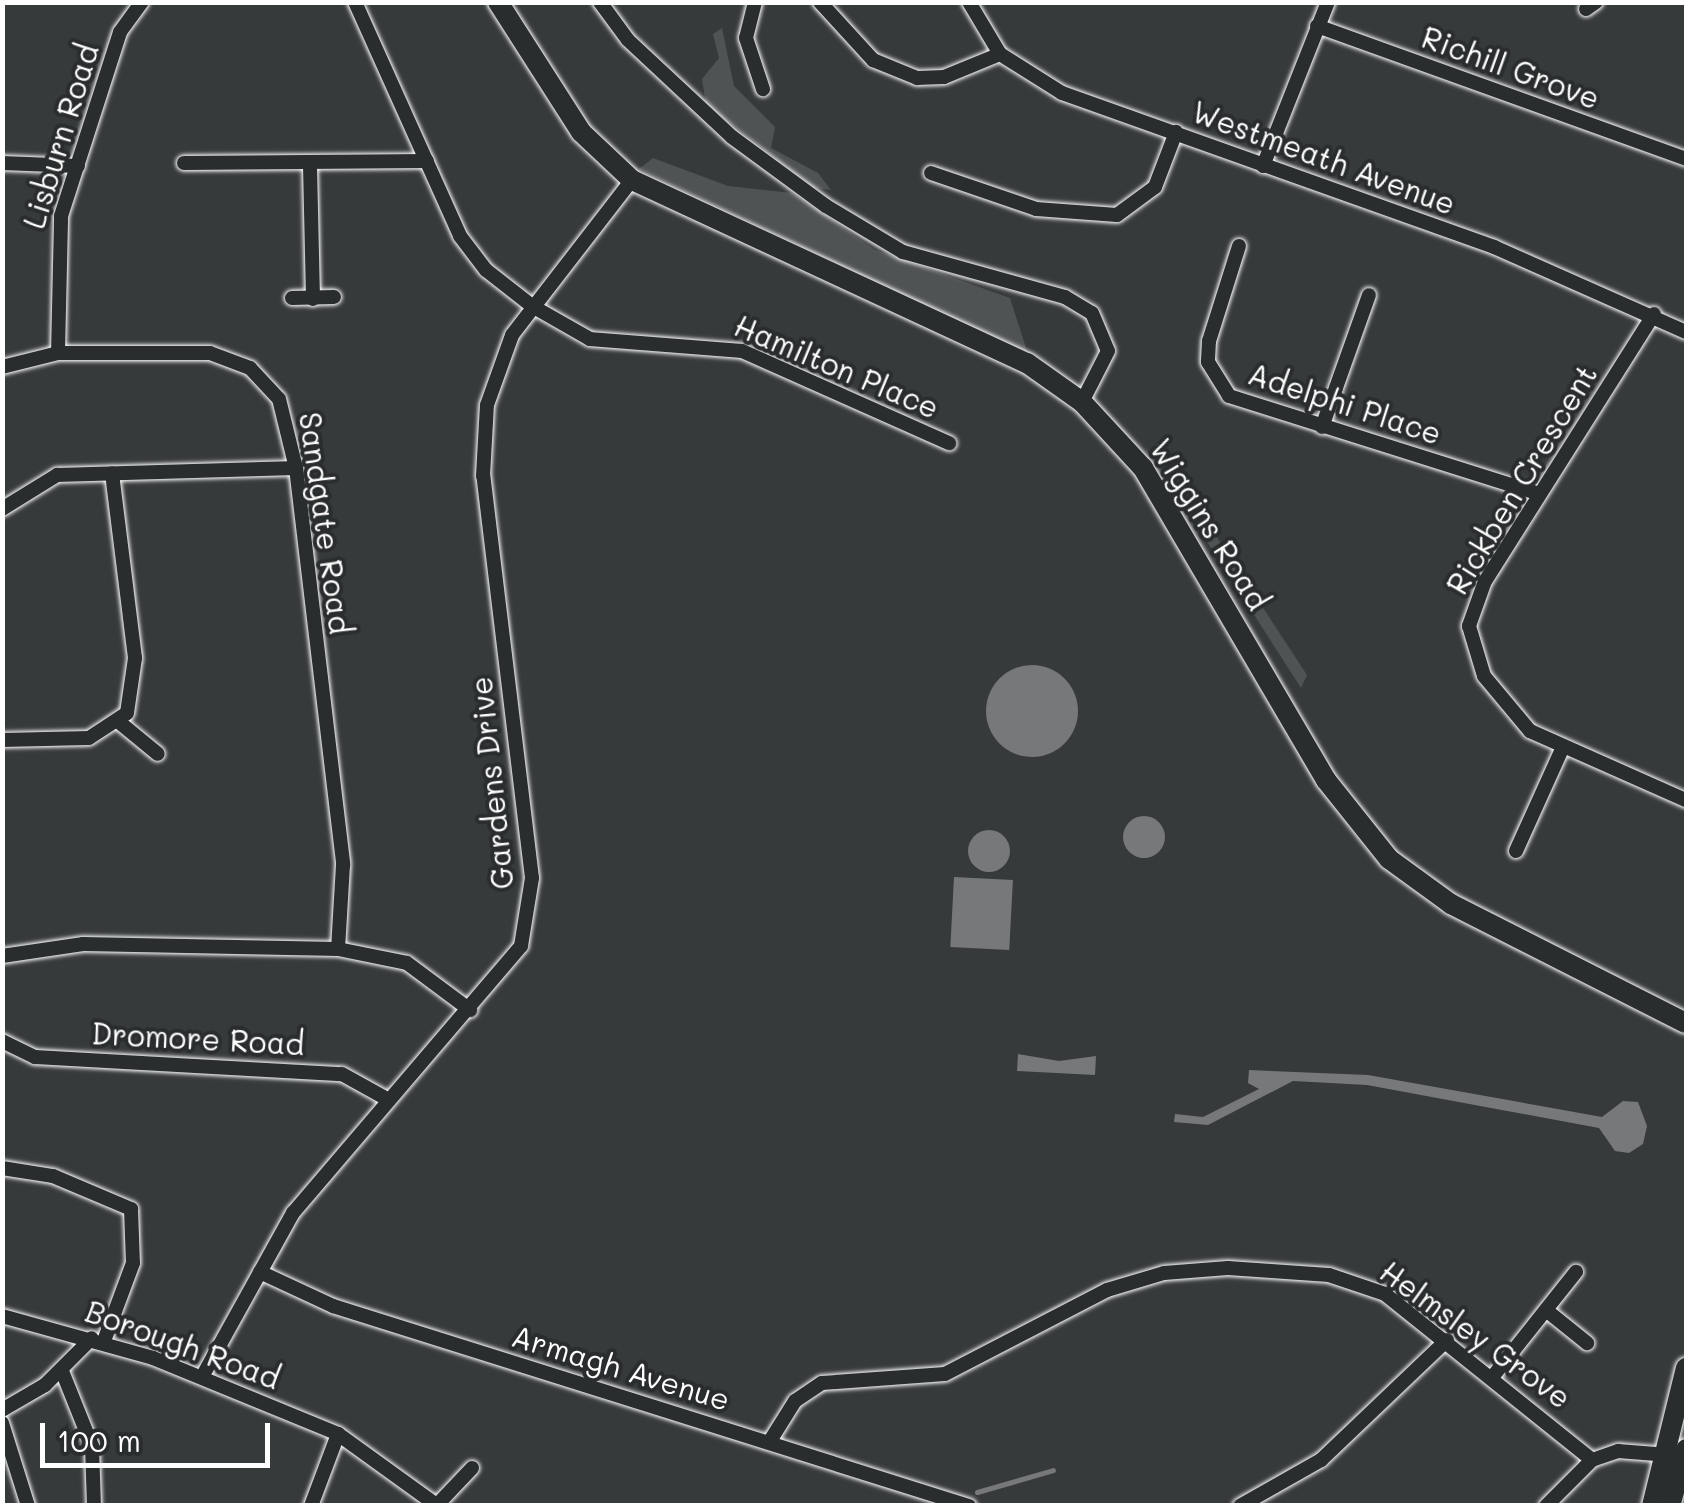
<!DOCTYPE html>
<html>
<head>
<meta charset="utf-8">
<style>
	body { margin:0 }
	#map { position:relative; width:1689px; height:1508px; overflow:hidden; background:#373a3b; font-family:Mali,sans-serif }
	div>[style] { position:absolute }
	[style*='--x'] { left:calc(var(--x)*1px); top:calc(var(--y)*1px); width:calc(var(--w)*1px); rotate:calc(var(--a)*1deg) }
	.green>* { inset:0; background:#505354 }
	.water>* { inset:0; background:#767879; transform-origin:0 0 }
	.round { border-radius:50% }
	.stream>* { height:5px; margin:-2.5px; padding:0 2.5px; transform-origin:2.5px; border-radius:2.5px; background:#767879 }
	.roads { filter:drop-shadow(0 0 2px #fff) drop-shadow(0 0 2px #fff) }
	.street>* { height:14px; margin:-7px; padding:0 7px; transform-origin:7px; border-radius:7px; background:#2a2d2e }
	.secondary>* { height:20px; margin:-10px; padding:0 10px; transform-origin:10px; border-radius:10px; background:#2a2d2e }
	span { translate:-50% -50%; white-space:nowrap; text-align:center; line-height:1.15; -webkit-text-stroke:8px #2a2d2e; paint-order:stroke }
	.street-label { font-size:30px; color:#fff }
	.frame { position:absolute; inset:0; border:5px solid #fff; pointer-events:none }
	.scale { position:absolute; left:40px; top:1423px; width:230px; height:45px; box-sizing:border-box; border:5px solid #fff; border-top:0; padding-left:12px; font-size:30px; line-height:35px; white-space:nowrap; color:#fff; -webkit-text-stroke:8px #2a2d2e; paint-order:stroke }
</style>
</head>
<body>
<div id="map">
	<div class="green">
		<i style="clip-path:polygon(722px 28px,734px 86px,775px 127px,771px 148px,818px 173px,831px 190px,814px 188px,706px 104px,702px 79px,719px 58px,713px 34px)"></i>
		<i style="clip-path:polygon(653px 158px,728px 186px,792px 193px,875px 250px,1010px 298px,1028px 354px,639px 169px)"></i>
		<i style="clip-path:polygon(1190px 496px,1307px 675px,1301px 688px,1204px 537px)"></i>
	</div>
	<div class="water">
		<i class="round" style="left:986px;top:665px;width:92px;height:92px"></i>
		<i class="round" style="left:1123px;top:816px;width:42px;height:42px"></i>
		<i class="round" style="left:968px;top:830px;width:42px;height:42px"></i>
		<i style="left:954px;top:877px;width:59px;height:70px;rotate:3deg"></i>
		<i style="clip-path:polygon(1018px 1054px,1059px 1061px,1096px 1056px,1095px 1075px,1017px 1071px)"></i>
		<i style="clip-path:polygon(1249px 1070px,1368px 1075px,1602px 1117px,1623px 1101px,1638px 1102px,1647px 1126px,1643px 1144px,1629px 1153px,1615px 1151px,1599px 1128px,1367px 1085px,1293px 1081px,1208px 1125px,1174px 1122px,1175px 1114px,1203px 1117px,1259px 1089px,1248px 1083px)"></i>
	</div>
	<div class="stream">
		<i style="--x:977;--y:1492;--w:79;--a:-16.1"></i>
	</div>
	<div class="roads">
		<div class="street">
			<i style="--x:355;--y:2;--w:256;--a:65.8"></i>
			<i style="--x:460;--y:236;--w:43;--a:52.6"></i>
			<i style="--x:486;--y:270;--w:58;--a:38"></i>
			<i style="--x:532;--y:306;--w:67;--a:29.6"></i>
			<i style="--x:590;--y:339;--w:152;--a:4.5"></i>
			<i style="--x:742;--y:351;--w:227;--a:24"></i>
			<i style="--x:600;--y:2;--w:47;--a:53.6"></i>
			<i style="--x:628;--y:40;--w:142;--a:43"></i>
			<i style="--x:732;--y:137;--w:117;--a:36.3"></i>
			<i style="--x:826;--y:206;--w:90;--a:30.9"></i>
			<i style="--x:903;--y:252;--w:168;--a:15.5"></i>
			<i style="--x:1065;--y:297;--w:31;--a:31"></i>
			<i style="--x:1092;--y:313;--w:41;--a:67.2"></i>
			<i style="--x:1108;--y:351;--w:57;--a:117"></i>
			<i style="--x:755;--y:2;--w:37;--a:104"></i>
			<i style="--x:746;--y:38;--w:54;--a:71.6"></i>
			<i style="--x:820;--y:2;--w:79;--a:47.6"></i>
			<i style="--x:873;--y:60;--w:48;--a:22.2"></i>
			<i style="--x:917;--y:78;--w:27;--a:-2"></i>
			<i style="--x:944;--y:77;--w:61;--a:-22.3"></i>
			<i style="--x:969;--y:2;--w:61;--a:59.2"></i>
			<i style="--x:1000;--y:54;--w:73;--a:32.2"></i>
			<i style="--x:1062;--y:93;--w:459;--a:19.6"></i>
			<i style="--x:1494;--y:247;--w:210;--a:23.9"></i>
			<i style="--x:1586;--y:9;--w:12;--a:-35"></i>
			<i style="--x:1317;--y:26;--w:392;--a:19.8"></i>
			<i style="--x:2;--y:163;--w:76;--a:2.3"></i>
			<i style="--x:184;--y:163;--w:243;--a:-0.5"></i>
			<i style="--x:310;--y:166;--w:133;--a:88.7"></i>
			<i style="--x:1263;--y:166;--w:176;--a:-68.4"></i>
			<i style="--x:931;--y:173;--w:111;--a:18.9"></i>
			<i style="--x:1036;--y:209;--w:81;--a:4.2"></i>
			<i style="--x:1117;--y:215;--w:47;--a:-36.4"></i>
			<i style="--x:1155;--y:187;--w:59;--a:-69.1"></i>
			<i style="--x:1239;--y:246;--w:100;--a:107.5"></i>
			<i style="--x:1209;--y:341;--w:21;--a:93"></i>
			<i style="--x:1208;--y:362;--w:40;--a:58"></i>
			<i style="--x:1229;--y:396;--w:325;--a:17.5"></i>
			<i style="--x:292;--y:298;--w:42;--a:-1.4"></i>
			<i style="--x:1654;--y:314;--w:316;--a:122.3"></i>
			<i style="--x:1485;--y:581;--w:48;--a:109.6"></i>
			<i style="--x:1469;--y:626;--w:52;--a:73.3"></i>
			<i style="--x:1484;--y:676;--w:72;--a:50.1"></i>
			<i style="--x:1530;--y:731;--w:171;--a:23.9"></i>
			<i style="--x:58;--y:353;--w:137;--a:-88.7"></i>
			<i style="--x:61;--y:216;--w:193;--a:-72.2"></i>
			<i style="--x:120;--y:32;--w:37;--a:-54"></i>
			<i style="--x:2;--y:367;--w:58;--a:-14"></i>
			<i style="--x:58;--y:353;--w:152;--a:0"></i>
			<i style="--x:210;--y:353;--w:43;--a:20.6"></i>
			<i style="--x:250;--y:368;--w:42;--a:46.9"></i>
			<i style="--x:279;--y:399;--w:71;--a:76.2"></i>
			<i style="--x:296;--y:468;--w:400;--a:83.2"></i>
			<i style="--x:343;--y:865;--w:84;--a:93.4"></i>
			<i style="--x:1322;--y:427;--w:140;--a:-70.4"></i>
			<i style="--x:2;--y:509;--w:65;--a:-31.7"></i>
			<i style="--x:57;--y:475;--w:239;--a:-1.7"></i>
			<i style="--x:119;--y:722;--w:50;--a:39.4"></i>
			<i style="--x:2;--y:740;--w:87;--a:-1.3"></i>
			<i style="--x:89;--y:738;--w:45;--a:-33.3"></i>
			<i style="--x:127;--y:713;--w:56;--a:-81.7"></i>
			<i style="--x:135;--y:658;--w:186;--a:-97.1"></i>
			<i style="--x:1516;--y:851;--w:112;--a:-65.7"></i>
			<i style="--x:2;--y:956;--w:82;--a:-8.4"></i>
			<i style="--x:83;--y:944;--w:255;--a:1.1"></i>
			<i style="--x:338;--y:949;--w:70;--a:11.5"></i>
			<i style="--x:407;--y:963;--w:79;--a:36.7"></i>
			<i style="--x:2;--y:1041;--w:37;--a:26"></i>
			<i style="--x:35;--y:1057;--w:307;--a:3.2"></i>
			<i style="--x:342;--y:1074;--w:51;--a:29.1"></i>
			<i style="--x:2;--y:1168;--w:52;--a:8.9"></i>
			<i style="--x:53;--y:1176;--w:85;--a:22.9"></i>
			<i style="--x:131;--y:1209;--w:54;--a:87.9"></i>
			<i style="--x:133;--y:1263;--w:83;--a:110.4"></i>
			<i style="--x:260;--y:1272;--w:81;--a:25"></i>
			<i style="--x:333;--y:1306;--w:667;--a:17.46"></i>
			<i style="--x:1546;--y:1310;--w:53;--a:38.8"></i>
			<i style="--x:2;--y:1316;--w:157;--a:15.5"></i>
			<i style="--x:153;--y:1358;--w:200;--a:22.3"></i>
			<i style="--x:338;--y:1434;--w:123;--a:35.8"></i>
			<i style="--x:62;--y:1371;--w:81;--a:68.2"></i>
			<i style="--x:92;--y:1446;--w:60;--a:88.1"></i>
			<i style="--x:1494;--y:1375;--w:132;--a:-51.5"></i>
			<i style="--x:202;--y:1377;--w:188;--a:-61"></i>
			<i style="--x:293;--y:1213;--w:351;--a:-49.5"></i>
			<i style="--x:521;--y:946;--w:69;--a:-80.8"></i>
			<i style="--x:532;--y:878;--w:405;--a:-96.9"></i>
			<i style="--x:483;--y:476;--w:71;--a:-86.8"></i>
			<i style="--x:487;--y:405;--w:74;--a:-70.3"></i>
			<i style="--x:512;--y:335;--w:196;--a:-52.3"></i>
			<i style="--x:2;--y:1410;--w:50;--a:-30.2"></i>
			<i style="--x:45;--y:1385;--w:66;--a:-45"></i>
			<i style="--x:2;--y:1423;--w:87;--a:72.6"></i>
			<i style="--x:770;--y:1441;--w:47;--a:-58"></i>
			<i style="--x:795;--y:1401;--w:32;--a:-34"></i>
			<i style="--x:822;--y:1383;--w:123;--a:-4.2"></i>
			<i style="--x:945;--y:1374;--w:182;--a:-27.4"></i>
			<i style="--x:1107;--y:1290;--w:59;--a:-16.6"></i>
			<i style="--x:1164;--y:1273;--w:64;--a:-4.5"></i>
			<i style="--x:1228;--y:1268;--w:101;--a:4"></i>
			<i style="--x:1329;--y:1275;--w:59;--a:18.7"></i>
			<i style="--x:1385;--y:1294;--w:265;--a:38.7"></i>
			<i style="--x:437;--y:1505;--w:51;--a:-46.6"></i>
			<i style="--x:311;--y:1506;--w:77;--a:-69.4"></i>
			<i style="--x:1240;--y:1506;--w:93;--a:-29.6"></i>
			<i style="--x:1321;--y:1460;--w:174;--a:-43.6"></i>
			<i style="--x:1546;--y:1506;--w:65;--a:-45"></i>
			<i style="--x:1592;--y:1460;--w:28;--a:-19"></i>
			<i style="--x:1618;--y:1451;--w:51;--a:4.5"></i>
		</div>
		<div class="secondary">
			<i style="--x:498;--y:2;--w:154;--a:57.4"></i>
			<i style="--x:581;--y:132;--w:70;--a:43.3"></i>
			<i style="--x:632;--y:180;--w:435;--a:24.9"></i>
			<i style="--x:1027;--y:363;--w:67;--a:35.3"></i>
			<i style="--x:1082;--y:402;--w:90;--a:47.3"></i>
			<i style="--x:1143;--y:468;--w:362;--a:59.6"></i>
			<i style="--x:1326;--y:780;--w:101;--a:51.4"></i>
			<i style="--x:1389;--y:859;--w:77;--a:36"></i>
			<i style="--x:1451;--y:904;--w:263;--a:26.9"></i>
			<i style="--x:1652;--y:1506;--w:142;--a:-76.2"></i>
			<i style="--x:1670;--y:1506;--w:59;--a:-74.3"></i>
		</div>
	</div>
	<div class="street-label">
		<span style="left:1511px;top:67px;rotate:20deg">Richill Grove</span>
		<span style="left:60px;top:136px;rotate:-73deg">Lisburn Road</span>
		<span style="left:1324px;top:157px;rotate:20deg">Westmeath Avenue</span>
		<span style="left:837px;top:366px;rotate:23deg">Hamilton Place</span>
		<span style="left:1345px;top:403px;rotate:18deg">Adelphi Place</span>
		<span style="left:1521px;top:479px;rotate:-59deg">Rickben Crescent</span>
		<span style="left:326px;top:523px;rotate:82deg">Sandgate Road</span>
		<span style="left:1210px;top:524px;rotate:58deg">Wiggins Road</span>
		<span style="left:491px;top:783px;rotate:-96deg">Gardens Drive</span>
		<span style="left:198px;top:1038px;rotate:3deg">Dromore Road</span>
		<span style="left:1476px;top:1334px;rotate:36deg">Helmsley Grove</span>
		<span style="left:183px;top:1344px;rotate:20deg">Borough Road</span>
		<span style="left:621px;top:1367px;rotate:17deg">Armagh Avenue</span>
	</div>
	<div class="frame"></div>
	<div class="scale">100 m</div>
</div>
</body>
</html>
